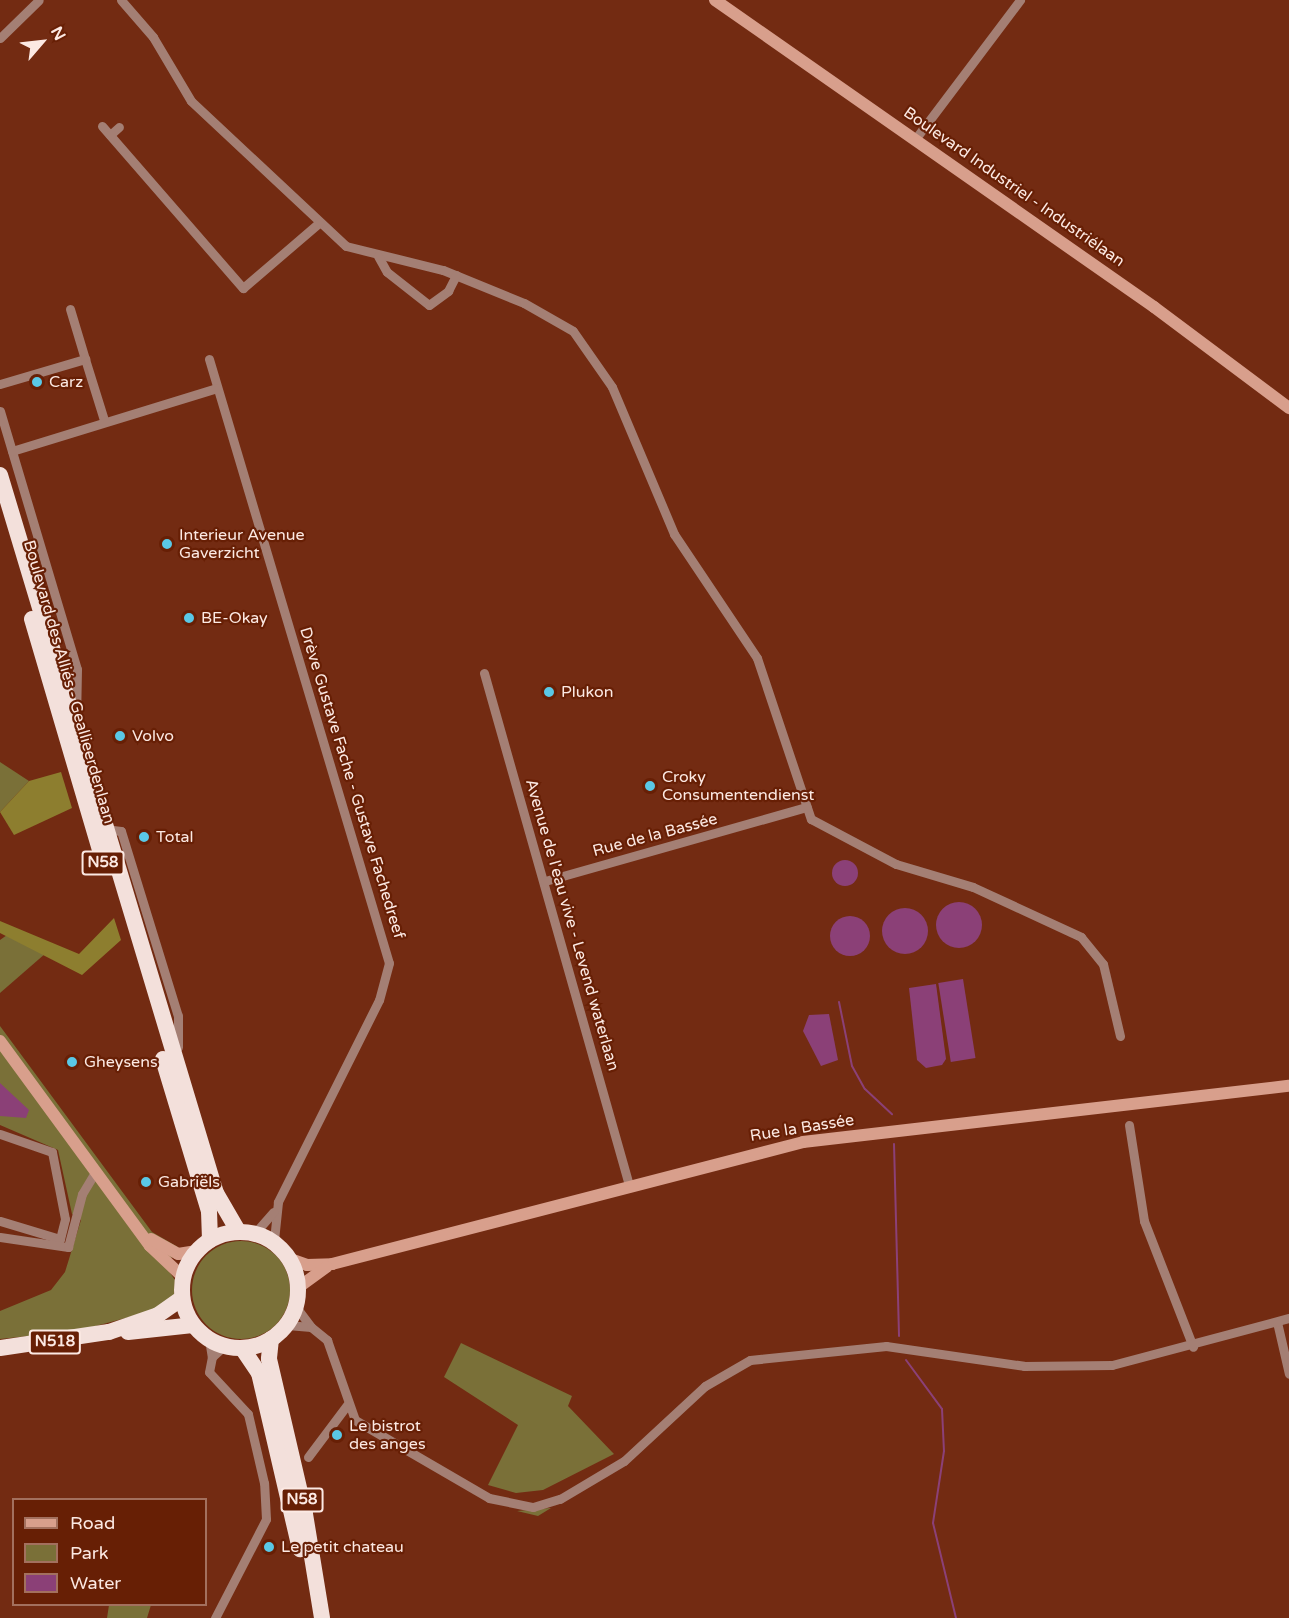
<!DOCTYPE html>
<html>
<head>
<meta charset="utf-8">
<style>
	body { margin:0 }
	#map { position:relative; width:1289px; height:1618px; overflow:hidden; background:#732b12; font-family:"Varela Round",sans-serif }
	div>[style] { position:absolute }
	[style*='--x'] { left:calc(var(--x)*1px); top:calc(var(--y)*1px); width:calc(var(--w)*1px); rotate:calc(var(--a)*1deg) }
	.green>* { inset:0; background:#7a7038 }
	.round { border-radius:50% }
	.forest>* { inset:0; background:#8d7e2f }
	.water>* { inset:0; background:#8b4077; transform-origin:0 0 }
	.stream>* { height:2px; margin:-1px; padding:0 1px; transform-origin:1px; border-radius:1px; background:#8b4077 }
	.street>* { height:9px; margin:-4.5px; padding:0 4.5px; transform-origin:4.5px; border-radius:4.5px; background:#a47f74 }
	.secondary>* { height:12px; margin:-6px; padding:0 6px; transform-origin:6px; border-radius:6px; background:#d89f8c }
	.highway>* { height:16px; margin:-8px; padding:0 8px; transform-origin:8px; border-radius:8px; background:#f3e0db }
	.highway>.ring { margin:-8px; padding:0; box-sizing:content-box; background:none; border:16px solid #f3e0db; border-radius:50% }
	.dots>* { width:16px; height:16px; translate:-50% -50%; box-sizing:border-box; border:3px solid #671f05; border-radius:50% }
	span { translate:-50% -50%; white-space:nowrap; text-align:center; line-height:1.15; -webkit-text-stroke:4.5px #671f05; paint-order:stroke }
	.shield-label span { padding:2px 4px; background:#671f05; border:2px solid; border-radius:4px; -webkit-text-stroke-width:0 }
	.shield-label { font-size:15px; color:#fce9e3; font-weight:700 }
	.street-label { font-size:16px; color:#fce9e3 }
	.poi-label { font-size:16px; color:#fce9e3 }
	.left { translate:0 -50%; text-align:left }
	.legend { position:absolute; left:12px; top:1498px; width:195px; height:108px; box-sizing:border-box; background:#671f05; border:2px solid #a3705e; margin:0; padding:8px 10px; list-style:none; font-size:18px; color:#fce9e3 }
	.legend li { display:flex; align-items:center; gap:12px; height:30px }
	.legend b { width:30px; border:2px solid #a3705e }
	.north { position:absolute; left:12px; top:12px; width:60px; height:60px; -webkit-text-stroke:4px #671f05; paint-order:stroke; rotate:62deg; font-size:16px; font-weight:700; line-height:24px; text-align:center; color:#fce9e3 }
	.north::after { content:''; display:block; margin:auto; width:21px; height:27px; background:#fce9e3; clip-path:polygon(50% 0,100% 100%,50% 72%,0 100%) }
</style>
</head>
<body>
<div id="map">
	<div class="green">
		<i style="clip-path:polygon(0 762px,29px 781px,0 812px)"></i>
		<i style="clip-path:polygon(7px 935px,46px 953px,0 993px,0 940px)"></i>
		<i style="clip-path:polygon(0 1026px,152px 1232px,178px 1247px,166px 1267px,175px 1280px,174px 1295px,152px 1311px,77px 1331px,0 1339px,0 1311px,51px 1290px,65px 1272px,81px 1220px,72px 1214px,58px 1150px,0 1125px)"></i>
		<i class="round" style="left:192px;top:1241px;width:98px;height:98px"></i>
		<i style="clip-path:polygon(461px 1343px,572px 1396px,568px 1406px,614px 1454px,543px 1490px,516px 1493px,488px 1485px,518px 1425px,444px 1377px)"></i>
		<i style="clip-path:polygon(551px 1508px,538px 1516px,517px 1511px,550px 1508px)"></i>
		<i style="clip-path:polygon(109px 1605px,109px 1604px,151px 1605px,147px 1618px,107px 1618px)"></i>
	</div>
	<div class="forest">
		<i style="clip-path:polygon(61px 772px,72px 808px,14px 835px,0 812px,29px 781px)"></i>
		<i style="clip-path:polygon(114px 918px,121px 940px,82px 975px,0 933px,0 921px,79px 954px)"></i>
	</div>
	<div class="water">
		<i class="round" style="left:832px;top:860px;width:26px;height:26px"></i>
		<i class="round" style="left:936px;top:902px;width:46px;height:46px"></i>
		<i class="round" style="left:882px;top:908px;width:46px;height:46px"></i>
		<i class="round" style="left:830px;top:916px;width:40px;height:40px"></i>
		<i style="left:963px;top:979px;width:80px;height:25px;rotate:81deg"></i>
		<i style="clip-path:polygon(936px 984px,946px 1059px,942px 1065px,926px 1068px,917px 1060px,909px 988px)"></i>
		<i style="clip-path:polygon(829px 1014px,838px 1060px,821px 1066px,803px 1031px,809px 1015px)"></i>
		<i style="clip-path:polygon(0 1083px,29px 1110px,26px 1118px,0 1116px)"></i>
	</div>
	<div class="stream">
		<i style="--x:839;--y:1002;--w:65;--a:78.5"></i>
		<i style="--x:852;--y:1066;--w:26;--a:61"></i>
		<i style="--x:865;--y:1089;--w:37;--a:43"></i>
		<i style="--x:894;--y:1144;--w:192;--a:88.5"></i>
		<i style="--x:906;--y:1360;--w:61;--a:53.7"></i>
		<i style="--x:942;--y:1409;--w:42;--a:87.3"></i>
		<i style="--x:944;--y:1451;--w:73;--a:98.7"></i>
		<i style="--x:933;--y:1523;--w:98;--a:76.4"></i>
	</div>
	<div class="street">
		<i style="--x:121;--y:0;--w:49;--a:49.1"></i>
		<i style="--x:153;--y:37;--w:74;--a:59.3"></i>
		<i style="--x:191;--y:101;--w:212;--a:43.1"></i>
		<i style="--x:346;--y:246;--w:100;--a:13.9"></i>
		<i style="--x:443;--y:270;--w:87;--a:22.2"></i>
		<i style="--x:524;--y:303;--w:56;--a:29.7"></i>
		<i style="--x:573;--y:331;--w:68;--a:55.1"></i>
		<i style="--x:612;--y:387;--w:160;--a:67.1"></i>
		<i style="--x:674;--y:534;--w:149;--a:56.2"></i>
		<i style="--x:757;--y:658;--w:170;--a:71.5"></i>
		<i style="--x:811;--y:819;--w:96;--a:27.9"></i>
		<i style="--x:896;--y:864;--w:80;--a:16.6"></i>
		<i style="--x:973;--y:887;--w:119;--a:24.8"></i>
		<i style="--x:1081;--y:937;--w:35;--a:51"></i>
		<i style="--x:1103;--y:964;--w:74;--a:76.7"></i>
		<i style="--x:0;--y:38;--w:54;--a:-44.3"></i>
		<i style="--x:102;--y:126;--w:215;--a:49"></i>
		<i style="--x:243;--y:288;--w:101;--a:-40.6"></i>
		<i style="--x:110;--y:135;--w:12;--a:-42"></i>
		<i style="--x:916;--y:138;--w:173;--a:-53"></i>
		<i style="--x:378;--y:256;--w:18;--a:61"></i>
		<i style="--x:387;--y:272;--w:53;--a:38.2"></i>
		<i style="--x:429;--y:305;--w:24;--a:-36"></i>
		<i style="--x:448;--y:291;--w:18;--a:-63"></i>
		<i style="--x:70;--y:309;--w:52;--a:73.3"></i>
		<i style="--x:209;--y:359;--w:630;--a:73.41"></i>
		<i style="--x:389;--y:963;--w:38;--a:105"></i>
		<i style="--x:379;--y:1000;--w:226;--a:116.6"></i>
		<i style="--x:278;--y:1202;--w:39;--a:96"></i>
		<i style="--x:0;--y:384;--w:89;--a:-16.4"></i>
		<i style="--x:85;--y:359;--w:64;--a:72.7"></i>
		<i style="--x:0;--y:411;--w:269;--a:73.4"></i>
		<i style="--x:77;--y:669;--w:51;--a:91.1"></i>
		<i style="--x:12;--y:451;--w:214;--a:-17.1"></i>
		<i style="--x:484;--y:673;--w:532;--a:74.19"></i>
		<i style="--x:105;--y:829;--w:16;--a:7"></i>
		<i style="--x:121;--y:831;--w:194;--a:72.9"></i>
		<i style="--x:178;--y:1016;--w:31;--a:90"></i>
		<i style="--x:545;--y:881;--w:272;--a:-15.8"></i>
		<i style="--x:1129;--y:1125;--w:97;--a:81.1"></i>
		<i style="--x:1144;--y:1221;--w:135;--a:68.7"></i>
		<i style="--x:0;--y:1134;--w:55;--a:19.1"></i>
		<i style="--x:52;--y:1152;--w:68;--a:79"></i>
		<i style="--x:65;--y:1219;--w:21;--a:104"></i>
		<i style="--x:60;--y:1239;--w:63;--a:-163.3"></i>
		<i style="--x:255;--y:1233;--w:28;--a:-49"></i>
		<i style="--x:0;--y:1237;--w:69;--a:8.4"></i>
		<i style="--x:68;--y:1247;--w:55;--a:-75.2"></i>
		<i style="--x:82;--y:1194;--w:27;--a:-59"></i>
		<i style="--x:296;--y:1307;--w:25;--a:53"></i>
		<i style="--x:1277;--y:1322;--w:53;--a:77"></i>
		<i style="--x:287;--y:1325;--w:24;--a:5"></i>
		<i style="--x:311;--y:1327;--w:21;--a:39"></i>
		<i style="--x:327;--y:1340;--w:85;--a:70.7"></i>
		<i style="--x:355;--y:1420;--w:155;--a:30.2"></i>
		<i style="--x:489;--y:1498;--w:45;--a:11.6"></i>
		<i style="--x:533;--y:1507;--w:28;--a:-17"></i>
		<i style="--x:560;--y:1499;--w:74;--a:-30.7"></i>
		<i style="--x:624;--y:1461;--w:110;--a:-42.8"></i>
		<i style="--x:705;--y:1386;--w:52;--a:-30"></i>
		<i style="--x:750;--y:1360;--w:137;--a:-5.9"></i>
		<i style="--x:886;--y:1346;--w:139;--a:8.2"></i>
		<i style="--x:1024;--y:1366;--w:88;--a:-0.7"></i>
		<i style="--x:1112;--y:1365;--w:183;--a:-14.9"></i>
		<i style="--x:209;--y:1339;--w:18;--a:81"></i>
		<i style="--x:308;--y:1457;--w:65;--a:-53.1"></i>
		<i style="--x:215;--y:1618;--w:111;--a:-62.7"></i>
		<i style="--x:266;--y:1519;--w:36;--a:-93"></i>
		<i style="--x:264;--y:1483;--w:71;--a:-103.1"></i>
		<i style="--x:248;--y:1414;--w:57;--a:-132.9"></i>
		<i style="--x:209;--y:1372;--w:15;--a:-79"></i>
		<i style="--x:212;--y:1357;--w:16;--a:-43"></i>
	</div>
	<div class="secondary">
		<i style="--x:715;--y:0;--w:536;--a:34.97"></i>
		<i style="--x:1154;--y:307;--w:169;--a:36.8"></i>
		<i style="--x:0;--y:1041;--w:254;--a:53.8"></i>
		<i style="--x:150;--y:1246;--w:45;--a:43.2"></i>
		<i style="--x:151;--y:1239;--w:31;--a:29"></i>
		<i style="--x:178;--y:1254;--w:19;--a:-9"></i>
		<i style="--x:290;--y:1259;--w:18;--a:19"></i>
		<i style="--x:307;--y:1265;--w:25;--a:-2"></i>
		<i style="--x:332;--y:1264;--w:487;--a:-14.5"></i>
		<i style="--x:803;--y:1142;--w:489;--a:-6.6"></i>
		<i style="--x:299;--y:1287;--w:34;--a:-36"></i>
	</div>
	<div class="highway">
		<i style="--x:0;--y:475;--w:750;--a:73.26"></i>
		<i style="--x:216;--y:1193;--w:44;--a:59.9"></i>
		<i style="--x:32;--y:619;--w:245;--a:73.6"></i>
		<i style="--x:163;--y:1059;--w:159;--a:73.2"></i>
		<i style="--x:209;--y:1211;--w:29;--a:88"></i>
		<i class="ring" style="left:182px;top:1232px;width:100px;height:100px"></i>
		<i style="--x:128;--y:1332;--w:65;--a:-6.1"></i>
		<i style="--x:271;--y:1339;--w:20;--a:96"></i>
		<i style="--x:269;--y:1359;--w:159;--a:76.9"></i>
		<i style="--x:305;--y:1514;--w:105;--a:80.7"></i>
		<i style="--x:0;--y:1348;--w:110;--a:-8.4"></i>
		<i style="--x:109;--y:1332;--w:52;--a:-19.1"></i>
		<i style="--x:158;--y:1315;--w:29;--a:-35"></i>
		<i style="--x:242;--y:1348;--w:30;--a:56"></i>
		<i style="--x:259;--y:1373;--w:181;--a:76.9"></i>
	</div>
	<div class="dots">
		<i style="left:37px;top:382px;background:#5ac8e6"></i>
		<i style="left:167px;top:544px;background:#5ac8e6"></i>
		<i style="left:189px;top:618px;background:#5ac8e6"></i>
		<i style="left:549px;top:692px;background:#5ac8e6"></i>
		<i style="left:120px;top:736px;background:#5ac8e6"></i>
		<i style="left:650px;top:786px;background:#5ac8e6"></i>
		<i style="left:144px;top:837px;background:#5ac8e6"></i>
		<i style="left:72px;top:1062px;background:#5ac8e6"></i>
		<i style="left:146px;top:1182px;background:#5ac8e6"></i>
		<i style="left:337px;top:1435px;background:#5ac8e6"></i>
		<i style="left:269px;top:1547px;background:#5ac8e6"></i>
	</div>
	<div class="shield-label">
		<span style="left:103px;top:863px">N58</span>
		<span style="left:55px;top:1342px">N518</span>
		<span style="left:302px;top:1500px">N58</span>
	</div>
	<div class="street-label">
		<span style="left:1014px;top:187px;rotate:35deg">Boulevard Industriel - Industriélaan</span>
		<span style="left:69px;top:682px;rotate:74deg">Boulevard des Alliés - Geallieerdenlaan</span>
		<span style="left:352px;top:783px;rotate:73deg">Drève Gustave Fache - Gustave Fachedreef</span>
		<span style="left:655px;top:835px;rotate:-15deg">Rue de la Bassée</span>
		<span style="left:572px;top:925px;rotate:74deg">Avenue de l'eau vive - Levend waterlaan</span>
		<span style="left:802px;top:1128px;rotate:-9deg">Rue la Bassée</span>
	</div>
	<div class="poi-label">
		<span class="left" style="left:49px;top:382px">Carz</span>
		<span class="left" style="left:179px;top:544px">Interieur Avenue<br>Gaverzicht</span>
		<span class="left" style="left:201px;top:618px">BE-Okay</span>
		<span class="left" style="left:561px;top:692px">Plukon</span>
		<span class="left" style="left:132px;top:736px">Volvo</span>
		<span class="left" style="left:662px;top:786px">Croky<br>Consumentendienst</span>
		<span class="left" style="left:156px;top:837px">Total</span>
		<span class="left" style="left:84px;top:1062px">Gheysens</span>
		<span class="left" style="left:158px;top:1182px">Gabriëls</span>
		<span class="left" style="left:349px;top:1435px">Le bistrot<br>des anges</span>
		<span class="left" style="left:281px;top:1547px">Le petit chateau</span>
	</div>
	<ul class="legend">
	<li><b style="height:8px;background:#d89f8c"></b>Road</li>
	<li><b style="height:16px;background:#7a7038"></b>Park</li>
	<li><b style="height:16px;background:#8b4077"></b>Water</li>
	</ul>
	<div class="north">N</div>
</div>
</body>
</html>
